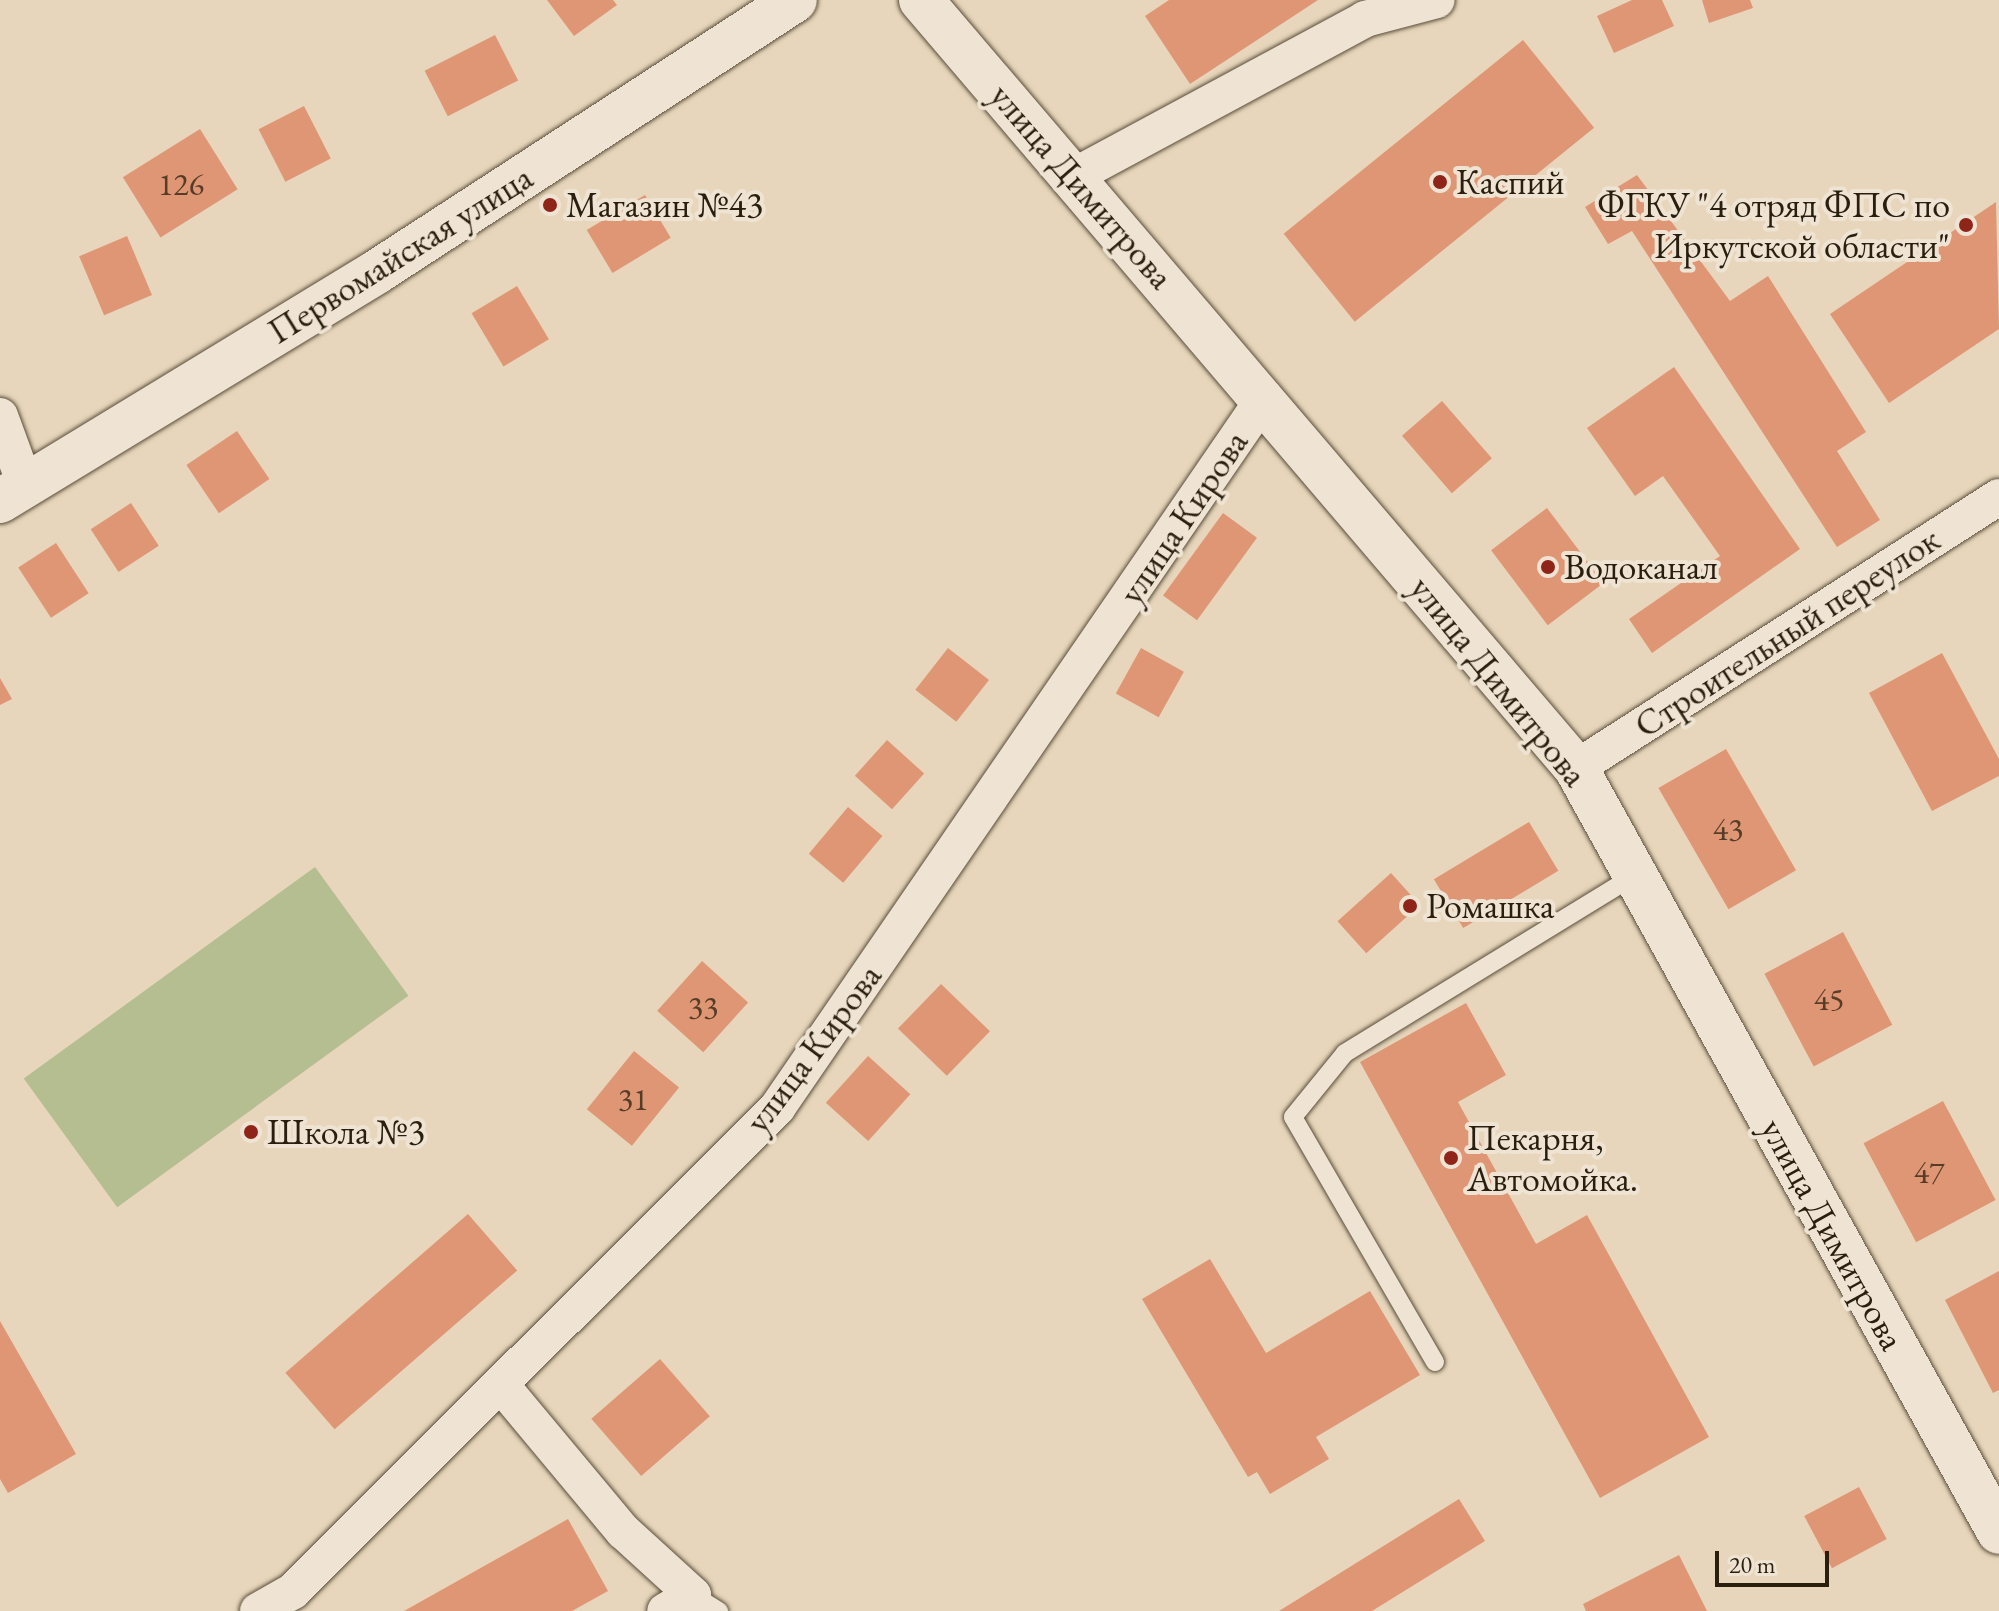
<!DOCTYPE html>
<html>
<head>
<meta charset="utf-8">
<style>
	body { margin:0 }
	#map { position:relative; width:1999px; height:1611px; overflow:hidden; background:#e7d6bb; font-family:"EB Garamond",serif }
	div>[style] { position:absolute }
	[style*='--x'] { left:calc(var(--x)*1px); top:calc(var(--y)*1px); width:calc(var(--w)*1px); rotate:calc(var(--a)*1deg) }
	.green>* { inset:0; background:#b5be90; transform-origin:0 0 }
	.building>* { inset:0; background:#df9675; transform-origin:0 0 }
	.roads { filter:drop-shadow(0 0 2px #594d3a) drop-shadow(0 0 2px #594d3a) }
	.lane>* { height:18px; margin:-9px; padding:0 9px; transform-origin:9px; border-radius:9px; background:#efe4d3 }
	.street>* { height:36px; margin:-18px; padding:0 18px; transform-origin:18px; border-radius:18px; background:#efe4d3 }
	.secondary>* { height:44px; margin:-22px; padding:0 22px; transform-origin:22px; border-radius:22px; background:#efe4d3 }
	.dots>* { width:22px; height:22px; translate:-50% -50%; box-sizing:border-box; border:4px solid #efe4d3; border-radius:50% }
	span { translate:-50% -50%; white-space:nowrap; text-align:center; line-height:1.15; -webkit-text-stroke:8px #efe4d3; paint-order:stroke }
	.number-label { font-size:32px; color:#573d28 }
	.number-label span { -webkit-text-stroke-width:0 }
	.poi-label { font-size:36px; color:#2a1f0f }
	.left { translate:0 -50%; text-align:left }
	.right { translate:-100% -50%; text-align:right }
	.street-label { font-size:36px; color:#2a1f0f }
	.scale { position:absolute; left:1715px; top:1551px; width:114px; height:36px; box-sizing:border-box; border:4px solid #2a1f0f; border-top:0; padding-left:10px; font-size:24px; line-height:28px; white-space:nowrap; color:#2a1f0f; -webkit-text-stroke:6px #efe4d3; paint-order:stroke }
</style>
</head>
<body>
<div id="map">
	<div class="green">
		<i style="left:315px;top:867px;width:159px;height:360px;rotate:54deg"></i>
	</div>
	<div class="building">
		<i style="clip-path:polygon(547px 0,613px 0,617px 5px,574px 36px)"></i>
		<i style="clip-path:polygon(1169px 0,1318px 0,1190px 84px,1145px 16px)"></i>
		<i style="clip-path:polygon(1632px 0,1662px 0,1674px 26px,1614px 53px,1597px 16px)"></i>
		<i style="clip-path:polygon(1702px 0,1750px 0,1753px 8px,1709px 23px)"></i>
		<i style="left:495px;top:35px;width:51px;height:79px;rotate:63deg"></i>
		<i style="left:1523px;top:40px;width:113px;height:308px;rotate:51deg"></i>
		<i style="left:304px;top:106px;width:59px;height:51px;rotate:63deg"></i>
		<i style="left:200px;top:129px;width:71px;height:91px;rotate:58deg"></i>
		<i style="clip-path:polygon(1637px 175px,1730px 301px,1768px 276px,1866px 432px,1837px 451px,1880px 520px,1837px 547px,1632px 231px,1608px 244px,1585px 207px)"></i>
		<i style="left:645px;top:195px;width:50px;height:68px;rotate:59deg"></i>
		<i style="clip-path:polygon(1996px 202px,1999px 329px,1889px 403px,1830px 314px)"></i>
		<i style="left:127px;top:236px;width:64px;height:52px;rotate:67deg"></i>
		<i style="left:517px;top:286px;width:62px;height:53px;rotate:59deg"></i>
		<i style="clip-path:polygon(1674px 367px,1800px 549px,1652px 653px,1629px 619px,1720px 556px,1663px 476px,1635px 496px,1587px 428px)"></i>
		<i style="left:1442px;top:401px;width:76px;height:53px;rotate:49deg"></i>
		<i style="left:237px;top:431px;width:58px;height:61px;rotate:56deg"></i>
		<i style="left:131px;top:503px;width:51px;height:48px;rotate:57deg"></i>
		<i style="left:1547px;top:508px;width:94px;height:70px;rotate:53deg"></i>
		<i style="left:1223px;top:513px;width:42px;height:102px;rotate:36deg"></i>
		<i style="left:56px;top:543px;width:60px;height:45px;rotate:57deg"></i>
		<i style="left:948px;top:648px;width:52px;height:53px;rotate:38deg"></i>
		<i style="left:1141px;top:648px;width:49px;height:52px;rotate:29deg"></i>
		<i style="clip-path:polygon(1942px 653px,1999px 759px,1999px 776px,1932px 811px,1869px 693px)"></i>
		<i style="clip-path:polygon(0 678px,12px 699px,0 705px)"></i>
		<i style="left:887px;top:740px;width:50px;height:48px;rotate:42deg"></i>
		<i style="left:1726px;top:749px;width:140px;height:78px;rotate:60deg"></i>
		<i style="left:848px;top:807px;width:45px;height:61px;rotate:40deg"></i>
		<i style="left:1529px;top:822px;width:57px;height:111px;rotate:59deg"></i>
		<i style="left:1391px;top:873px;width:43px;height:72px;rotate:48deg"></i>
		<i style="left:1843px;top:932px;width:105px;height:89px;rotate:62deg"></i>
		<i style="left:702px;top:961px;width:62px;height:67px;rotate:42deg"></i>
		<i style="left:941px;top:984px;width:68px;height:62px;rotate:44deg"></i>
		<i style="clip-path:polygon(1466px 1003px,1506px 1075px,1458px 1102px,1536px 1244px,1587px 1215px,1709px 1437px,1600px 1498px,1360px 1062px)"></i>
		<i style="left:634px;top:1051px;width:58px;height:75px;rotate:39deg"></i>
		<i style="left:868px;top:1056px;width:57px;height:63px;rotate:42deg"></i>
		<i style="left:1943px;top:1101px;width:112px;height:90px;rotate:62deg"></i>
		<i style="left:468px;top:1214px;width:75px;height:242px;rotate:49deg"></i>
		<i style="clip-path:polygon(1210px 1259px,1266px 1353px,1370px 1291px,1420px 1375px,1316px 1437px,1329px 1459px,1270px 1494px,1257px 1472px,1248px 1477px,1142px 1299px)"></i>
		<i style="clip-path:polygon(1999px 1271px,1999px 1390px,1993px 1393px,1945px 1300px)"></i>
		<i style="clip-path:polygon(0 1321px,76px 1454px,8px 1493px,0 1479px)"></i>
		<i style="left:660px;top:1359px;width:76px;height:91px;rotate:49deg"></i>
		<i style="left:1859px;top:1487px;width:59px;height:62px;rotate:62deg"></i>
		<i style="clip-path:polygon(1459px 1499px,1485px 1541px,1372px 1611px,1279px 1611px)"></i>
		<i style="clip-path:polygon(568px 1519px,608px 1591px,572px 1611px,404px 1611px)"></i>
		<i style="clip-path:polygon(1679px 1555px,1707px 1611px,1586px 1611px,1583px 1604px)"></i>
	</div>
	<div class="roads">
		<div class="lane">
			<i style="--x:1435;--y:1362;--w:283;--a:-120.1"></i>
			<i style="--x:1293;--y:1117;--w:82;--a:-50.9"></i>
			<i style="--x:1345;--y:1053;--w:341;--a:-31.5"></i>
			<i style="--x:693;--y:1595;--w:31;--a:32"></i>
		</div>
		<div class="street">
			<i style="--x:1074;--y:176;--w:331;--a:-28.3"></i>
			<i style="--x:1365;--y:19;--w:74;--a:-14.8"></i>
			<i style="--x:0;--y:416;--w:76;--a:69.9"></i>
			<i style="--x:1576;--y:768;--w:502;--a:-32.65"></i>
			<i style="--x:502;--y:1386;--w:189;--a:50.2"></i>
			<i style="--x:623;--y:1531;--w:95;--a:42.4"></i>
			<i style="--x:693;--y:1595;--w:32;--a:150"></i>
			<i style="--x:258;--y:1611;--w:40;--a:-29.7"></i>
			<i style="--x:293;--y:1591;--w:684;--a:-44.94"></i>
			<i style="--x:777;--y:1108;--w:862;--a:-55.54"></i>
		</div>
		<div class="secondary">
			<i style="--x:921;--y:0;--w:1009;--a:49.54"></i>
			<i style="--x:1576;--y:768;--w:873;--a:61.03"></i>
			<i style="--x:0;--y:501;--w:442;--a:-31.3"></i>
			<i style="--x:378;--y:271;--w:497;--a:-33"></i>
		</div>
	</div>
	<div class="dots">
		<i style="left:1440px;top:182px;background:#8f2418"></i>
		<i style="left:550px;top:205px;background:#8f2418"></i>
		<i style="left:1966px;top:225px;background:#8f2418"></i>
		<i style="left:1548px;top:567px;background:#8f2418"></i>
		<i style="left:1410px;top:906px;background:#8f2418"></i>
		<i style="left:251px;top:1132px;background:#8f2418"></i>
		<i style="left:1451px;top:1158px;background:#8f2418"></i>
	</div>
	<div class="number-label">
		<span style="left:181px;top:184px">126</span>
		<span style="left:1728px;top:829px">43</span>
		<span style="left:1829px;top:999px">45</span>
		<span style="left:703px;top:1007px">33</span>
		<span style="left:633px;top:1099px">31</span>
		<span style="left:1929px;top:1172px">47</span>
	</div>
	<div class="poi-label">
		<span class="left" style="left:1456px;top:182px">Каспий</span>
		<span class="right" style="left:1950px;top:225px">ФГКУ "4 отряд ФПС по<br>Иркутской области"</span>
		<span class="left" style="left:566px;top:205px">Магазин №43</span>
		<span class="left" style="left:1564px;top:567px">Водоканал</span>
		<span class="left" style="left:1426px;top:906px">Ромашка</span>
		<span class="left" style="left:267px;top:1132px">Школа №3</span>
		<span class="left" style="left:1467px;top:1158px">Пекарня,<br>Автомойка.</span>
	</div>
	<div class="street-label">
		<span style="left:1082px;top:186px;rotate:49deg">улица Димитрова</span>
		<span style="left:400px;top:254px;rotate:-32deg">Первомайская улица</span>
		<span style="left:1183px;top:517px;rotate:-56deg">улица Кирова</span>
		<span style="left:1787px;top:632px;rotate:-33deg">Строительный переулок</span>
		<span style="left:1499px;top:681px;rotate:51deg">улица Димитрова</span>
		<span style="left:813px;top:1048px;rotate:-53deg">улица Кирова</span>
		<span style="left:1833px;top:1234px;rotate:61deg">улица Димитрова</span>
	</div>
	<div class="scale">20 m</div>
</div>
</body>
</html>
